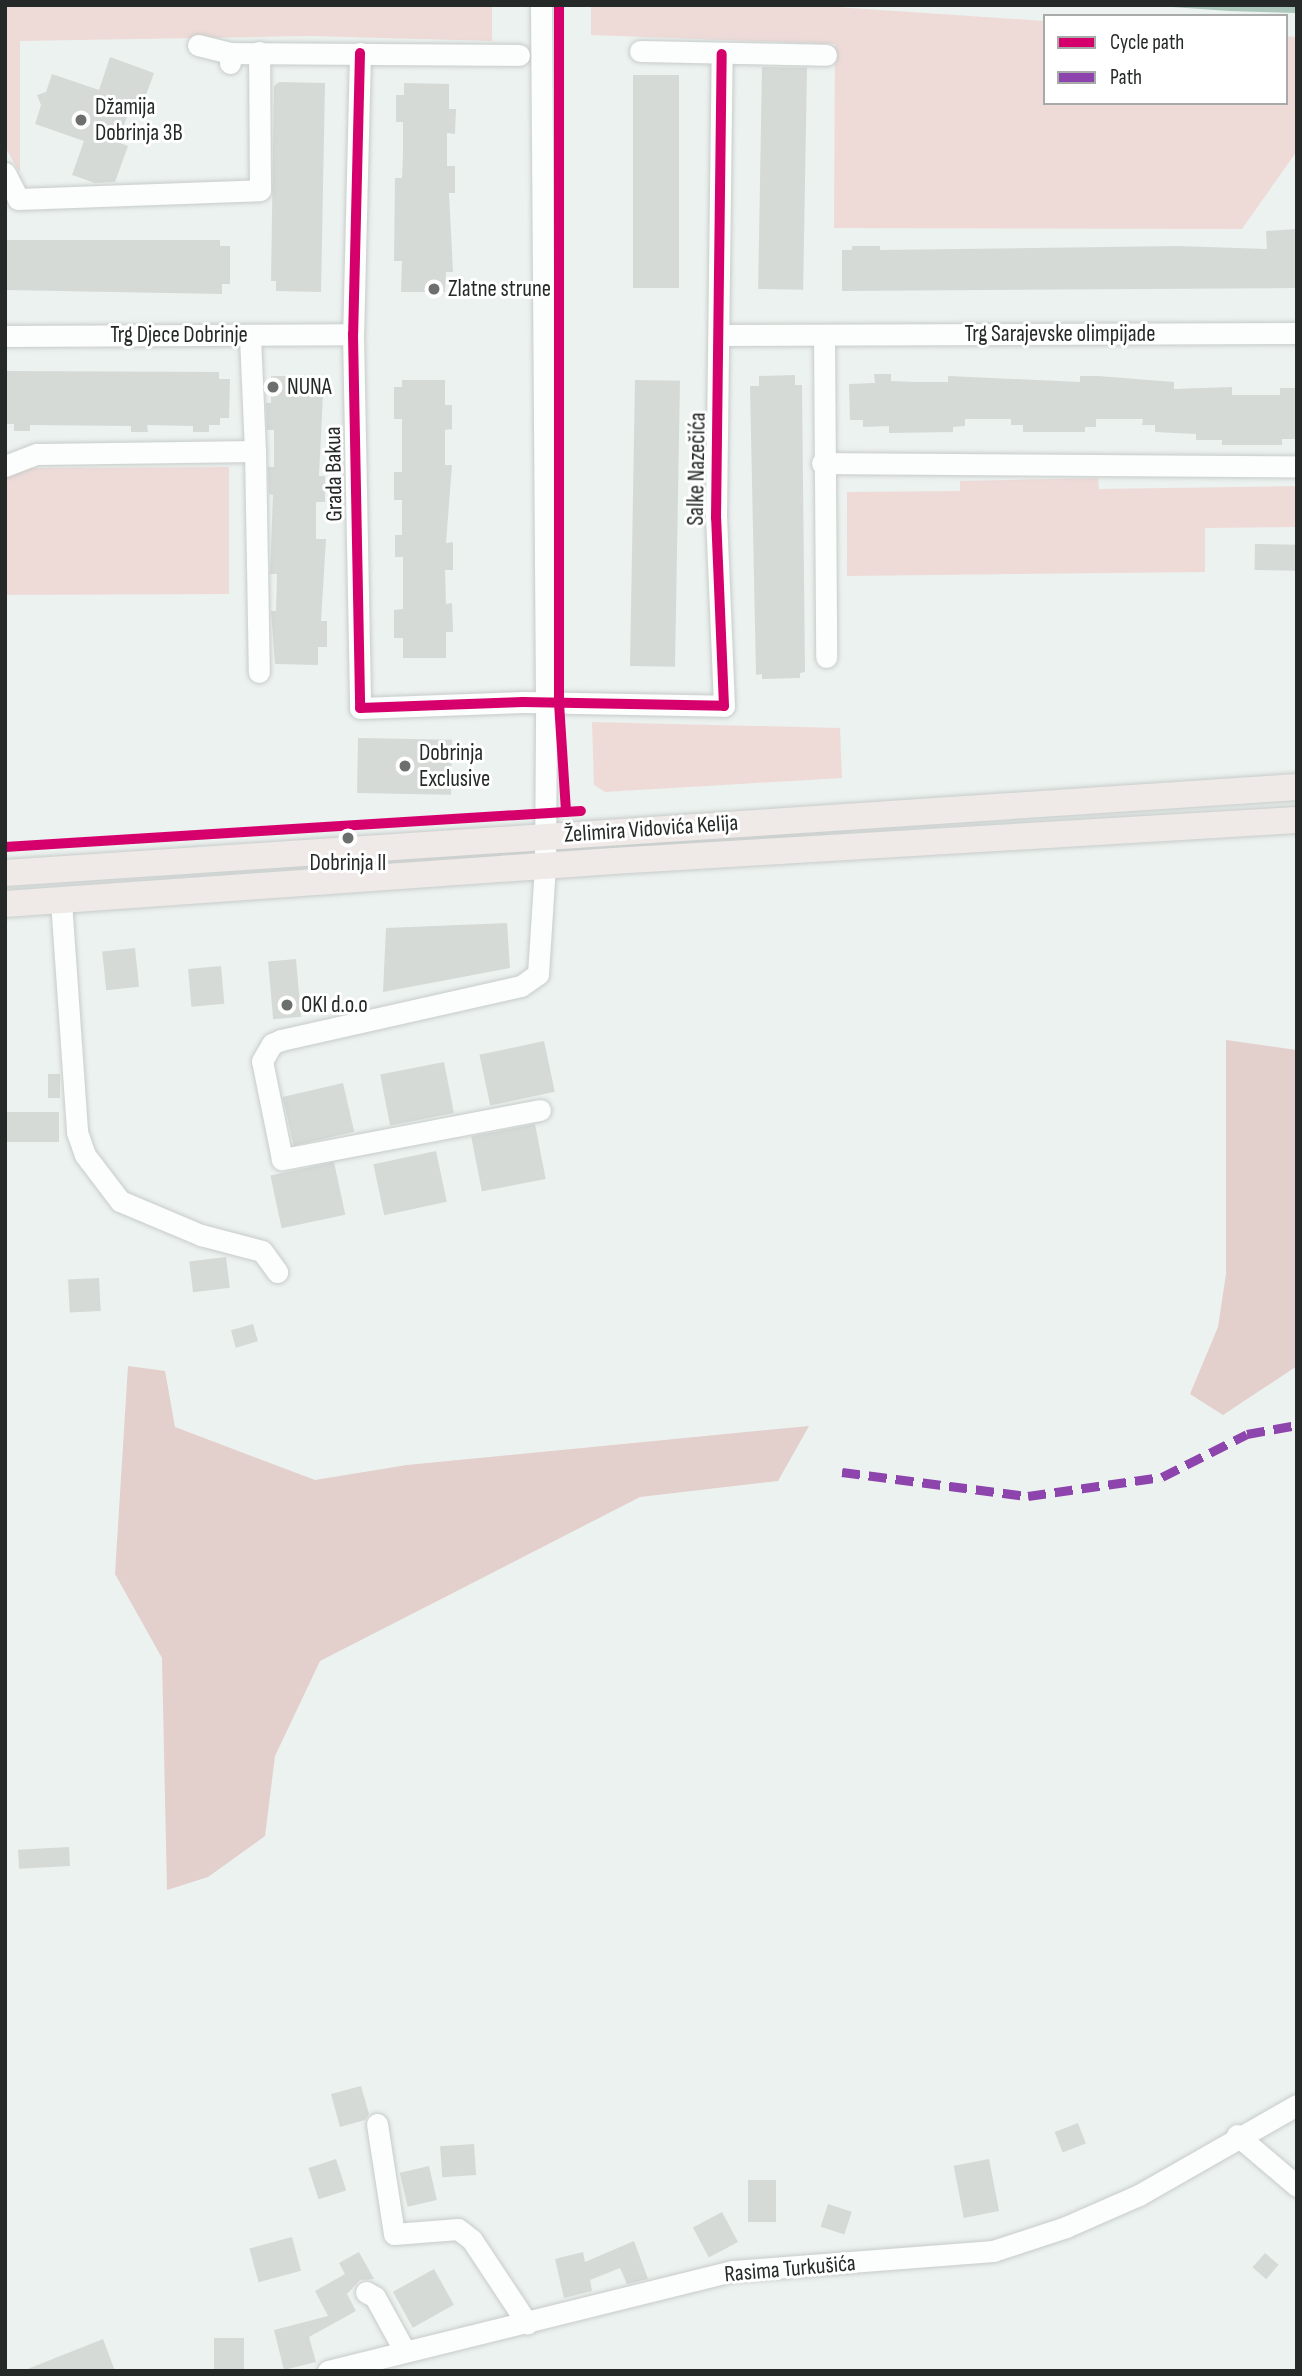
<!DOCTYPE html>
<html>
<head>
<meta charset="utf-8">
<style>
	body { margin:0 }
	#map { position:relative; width:1302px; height:2376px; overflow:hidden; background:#ecf2ef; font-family:"Sofia Sans Condensed",sans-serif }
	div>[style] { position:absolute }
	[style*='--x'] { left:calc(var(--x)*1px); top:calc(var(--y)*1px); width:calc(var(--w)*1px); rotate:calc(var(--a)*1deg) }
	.green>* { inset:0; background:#eedbd8 }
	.forest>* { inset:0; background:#e3cfcc }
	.water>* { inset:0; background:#acc7bb }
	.building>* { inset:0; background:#d5dad7; transform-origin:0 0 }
	.roads { filter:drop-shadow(0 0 2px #c7ccca) drop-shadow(0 0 2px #c7ccca) }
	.minor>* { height:21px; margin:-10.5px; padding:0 10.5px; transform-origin:10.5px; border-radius:10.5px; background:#fcfdfd }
	.major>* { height:26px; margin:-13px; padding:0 13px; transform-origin:13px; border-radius:13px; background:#efeae8 }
	.quiet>* { height:9px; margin-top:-4.5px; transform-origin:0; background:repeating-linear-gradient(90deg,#8e44ad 0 18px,transparent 0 27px) }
	.cycleway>* { height:10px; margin:-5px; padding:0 5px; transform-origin:5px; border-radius:5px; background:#d6006c }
	.dots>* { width:19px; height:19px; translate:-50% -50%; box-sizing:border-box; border:4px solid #fff; border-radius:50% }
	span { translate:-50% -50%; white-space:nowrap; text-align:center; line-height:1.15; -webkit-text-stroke:6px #fff; paint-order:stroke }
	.poi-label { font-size:23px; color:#252927 }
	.left { translate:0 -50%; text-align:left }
	.street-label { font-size:23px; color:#252927 }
	.frame { position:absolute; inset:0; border:7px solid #252927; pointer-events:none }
	.legend { position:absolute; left:1043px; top:14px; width:245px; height:91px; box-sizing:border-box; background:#fff; border:2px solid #a8a9a9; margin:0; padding:9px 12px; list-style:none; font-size:21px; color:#252927 }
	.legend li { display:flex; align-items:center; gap:14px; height:35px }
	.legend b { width:35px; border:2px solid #a8a9a9 }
</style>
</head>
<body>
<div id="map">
	<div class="green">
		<i style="clip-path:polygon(5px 5px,492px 5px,492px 41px,311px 36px,20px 41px,20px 173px,5px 147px)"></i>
		<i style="clip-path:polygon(591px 5px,806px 5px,1045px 21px,1045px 103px,1286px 103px,1286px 36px,1297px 37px,1297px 151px,1242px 229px,834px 228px,835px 44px,591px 35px)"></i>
		<i style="clip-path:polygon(229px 467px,229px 594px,5px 595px,5px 476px,23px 468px)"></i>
		<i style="clip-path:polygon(1098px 478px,1099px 489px,1297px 486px,1297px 527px,1205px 528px,1205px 572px,847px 576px,847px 492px,960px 491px,960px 481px)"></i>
		<i style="clip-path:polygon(592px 722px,840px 728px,842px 778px,605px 792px,594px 785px)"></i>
	</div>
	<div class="forest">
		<i style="clip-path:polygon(1226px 1040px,1297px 1050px,1297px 1366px,1223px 1415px,1190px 1394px,1218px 1327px,1226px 1274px)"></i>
		<i style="clip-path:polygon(128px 1366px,165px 1371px,175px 1427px,315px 1480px,407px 1465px,809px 1426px,778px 1481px,640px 1497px,320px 1661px,275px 1756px,265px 1836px,208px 1877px,167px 1890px,162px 1658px,115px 1574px)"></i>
	</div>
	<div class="water">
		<i style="clip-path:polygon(1144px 5px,1297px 5px,1297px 13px,1229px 11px)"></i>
	</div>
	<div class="building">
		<i style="clip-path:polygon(110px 57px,154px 73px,141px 109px,131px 106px,118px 142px,128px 146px,115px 182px,95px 183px,72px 175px,84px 141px,35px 124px,41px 105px,37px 95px,46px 92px,52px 74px,99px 90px)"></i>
		<i style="left:762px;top:67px;width:45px;height:222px;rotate:1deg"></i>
		<i style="left:633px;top:75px;width:46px;height:213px"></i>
		<i style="clip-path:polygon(279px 82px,325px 83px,321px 292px,276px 291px,276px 281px,271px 281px,274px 86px)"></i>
		<i style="clip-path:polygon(404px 83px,449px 84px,449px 109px,456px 109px,455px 134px,447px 133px,447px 166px,455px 166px,455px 193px,449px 193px,453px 272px,446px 272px,445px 292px,401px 292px,402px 261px,394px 261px,395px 178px,402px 178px,403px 153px,403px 122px,396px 122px,396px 95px,404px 95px)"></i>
		<i style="clip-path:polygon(1297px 229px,1297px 288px,842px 291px,842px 250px,852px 250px,852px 246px,880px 246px,880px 250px,1178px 246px,1267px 249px,1266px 231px)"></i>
		<i style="clip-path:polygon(7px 240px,220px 240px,220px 246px,230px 246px,230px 284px,222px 284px,222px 294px,5px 290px)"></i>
		<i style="clip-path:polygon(5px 371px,219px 372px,219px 379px,230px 379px,229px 418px,220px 418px,220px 425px,209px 425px,209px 432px,193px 432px,193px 426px,147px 425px,148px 432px,131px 432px,131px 426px,30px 425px,30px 431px,14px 431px,14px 424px,5px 424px)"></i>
		<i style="clip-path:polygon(874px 374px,891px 374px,891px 381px,915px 382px,948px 382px,948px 376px,1080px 382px,1080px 376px,1098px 376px,1174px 382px,1174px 389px,1232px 387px,1232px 395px,1280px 395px,1280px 388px,1297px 388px,1297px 439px,1282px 439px,1282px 445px,1222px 445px,1222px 440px,1196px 440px,1196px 434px,1155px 432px,1155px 425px,1142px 425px,1143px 419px,1096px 419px,1096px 427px,1085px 427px,1085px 432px,1023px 432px,1023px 425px,1011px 425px,1011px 419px,965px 419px,965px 426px,953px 427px,953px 432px,889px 433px,889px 426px,863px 427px,863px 420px,850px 420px,849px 384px,875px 383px)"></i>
		<i style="clip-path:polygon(795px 375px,795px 385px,802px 385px,805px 672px,800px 673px,800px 678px,762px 679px,762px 674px,756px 675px,750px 386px,759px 386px,759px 376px)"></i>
		<i style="clip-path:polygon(271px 376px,313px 376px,313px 395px,323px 395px,319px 476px,325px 476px,325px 502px,316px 502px,316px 539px,326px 539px,321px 621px,327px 621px,327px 647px,318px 647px,318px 665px,275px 664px,271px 611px,276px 611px,277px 574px,270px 574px,273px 495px,269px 494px,268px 467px,274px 467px,274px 430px,267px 430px,266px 403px,271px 403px)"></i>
		<i style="clip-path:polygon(402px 380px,445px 380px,445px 405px,452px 405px,452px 429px,445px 430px,445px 465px,452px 465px,446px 543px,453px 542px,453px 570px,445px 570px,446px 604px,452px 603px,453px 632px,446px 632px,446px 658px,403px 658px,403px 638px,394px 638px,394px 610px,403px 609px,403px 557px,395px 557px,395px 535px,402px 535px,402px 500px,394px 500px,394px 472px,402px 472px,402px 419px,394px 419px,394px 387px,402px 387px)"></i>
		<i style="left:635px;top:380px;width:45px;height:286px;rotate:1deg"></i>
		<i style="left:1255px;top:544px;width:42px;height:26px;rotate:1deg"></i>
		<i style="left:358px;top:738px;width:94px;height:55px;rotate:1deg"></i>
		<i style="clip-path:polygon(507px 923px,510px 968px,383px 992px,386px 928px)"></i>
		<i style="left:135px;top:948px;width:39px;height:33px;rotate:84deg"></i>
		<i style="left:296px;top:959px;width:58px;height:28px;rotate:85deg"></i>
		<i style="left:221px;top:966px;width:38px;height:33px;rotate:85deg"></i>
		<i style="left:544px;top:1041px;width:52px;height:66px;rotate:78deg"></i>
		<i style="left:444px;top:1062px;width:52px;height:65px;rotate:79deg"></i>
		<i style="left:48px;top:1074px;width:12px;height:24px"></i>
		<i style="left:343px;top:1083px;width:50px;height:62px;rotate:77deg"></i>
		<i style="left:5px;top:1112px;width:54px;height:30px"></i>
		<i style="left:535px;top:1124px;width:56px;height:65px;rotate:79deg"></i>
		<i style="left:436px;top:1151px;width:52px;height:64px;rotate:78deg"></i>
		<i style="left:334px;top:1162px;width:54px;height:65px;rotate:78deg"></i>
		<i style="left:226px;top:1257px;width:31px;height:37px;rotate:83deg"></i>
		<i style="left:99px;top:1278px;width:33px;height:31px;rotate:87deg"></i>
		<i style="left:253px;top:1324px;width:18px;height:23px;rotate:74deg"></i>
		<i style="left:69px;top:1847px;width:19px;height:51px;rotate:87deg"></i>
		<i style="clip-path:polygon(361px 2086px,369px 2114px,365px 2120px,340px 2127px,331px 2094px)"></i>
		<i style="left:1078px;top:2123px;width:22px;height:25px;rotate:69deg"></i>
		<i style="left:474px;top:2144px;width:31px;height:34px;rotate:86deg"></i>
		<i style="left:336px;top:2159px;width:33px;height:29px;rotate:72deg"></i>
		<i style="left:989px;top:2159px;width:53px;height:36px;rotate:79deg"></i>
		<i style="left:429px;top:2166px;width:35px;height:30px;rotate:77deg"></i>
		<i style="left:748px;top:2180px;width:28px;height:42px"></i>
		<i style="left:828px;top:2204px;width:25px;height:24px;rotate:18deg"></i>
		<i style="left:722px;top:2212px;width:34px;height:33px;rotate:62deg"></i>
		<i style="left:292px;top:2237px;width:35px;height:44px;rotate:75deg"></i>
		<i style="clip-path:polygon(634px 2241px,648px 2279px,627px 2284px,620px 2268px,590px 2280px,592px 2291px,564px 2298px,555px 2259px,583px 2252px,585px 2262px)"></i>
		<i style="clip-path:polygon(359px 2252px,374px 2279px,360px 2280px,347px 2294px,356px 2311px,309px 2337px,316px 2362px,284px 2370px,274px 2330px,328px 2316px,315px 2291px,345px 2274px,339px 2263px)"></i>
		<i style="left:1265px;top:2253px;width:18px;height:19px;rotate:41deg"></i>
		<i style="left:434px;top:2269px;width:41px;height:47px;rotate:61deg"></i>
		<i style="left:214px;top:2338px;width:30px;height:33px"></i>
		<i style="clip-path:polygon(103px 2339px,115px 2371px,25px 2371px,25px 2370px)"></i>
	</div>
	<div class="roads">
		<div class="minor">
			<i style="--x:198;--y:45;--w:34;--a:14"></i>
			<i style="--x:640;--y:51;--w:186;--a:1.2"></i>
			<i style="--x:360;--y:53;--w:281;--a:91.4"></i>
			<i style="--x:353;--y:334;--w:374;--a:88.9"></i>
			<i style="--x:360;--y:708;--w:163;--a:-2.1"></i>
			<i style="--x:523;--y:702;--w:201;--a:1.1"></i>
			<i style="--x:724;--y:706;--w:188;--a:-92.4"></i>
			<i style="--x:716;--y:518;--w:464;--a:-89.3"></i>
			<i style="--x:230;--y:63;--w:10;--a:-84"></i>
			<i style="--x:231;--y:53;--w:288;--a:0.4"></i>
			<i style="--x:5;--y:173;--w:29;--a:63"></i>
			<i style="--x:18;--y:199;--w:242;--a:-2.1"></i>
			<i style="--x:260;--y:190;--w:138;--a:-90.4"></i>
			<i style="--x:722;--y:335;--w:575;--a:-0.2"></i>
			<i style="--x:824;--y:335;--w:322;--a:89.6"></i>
			<i style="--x:5;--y:336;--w:348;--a:-0.3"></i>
			<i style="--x:255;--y:451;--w:221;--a:89"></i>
			<i style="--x:822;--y:463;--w:475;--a:0.4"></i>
			<i style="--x:5;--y:466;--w:34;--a:-21"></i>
			<i style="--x:37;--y:454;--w:218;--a:-0.8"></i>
			<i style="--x:255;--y:451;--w:116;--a:-92.5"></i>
			<i style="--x:61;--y:901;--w:232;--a:86"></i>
			<i style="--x:77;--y:1132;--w:24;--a:71"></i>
			<i style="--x:85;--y:1155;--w:58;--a:52.7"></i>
			<i style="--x:120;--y:1201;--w:88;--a:22.8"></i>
			<i style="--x:201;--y:1235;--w:63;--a:14.7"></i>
			<i style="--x:262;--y:1251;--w:26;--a:54"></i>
			<i style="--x:540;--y:1110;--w:263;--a:169.2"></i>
			<i style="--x:282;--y:1159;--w:100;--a:-101.5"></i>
			<i style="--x:262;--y:1061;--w:20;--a:-60"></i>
			<i style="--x:272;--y:1044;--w:10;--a:-24"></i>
			<i style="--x:281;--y:1040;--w:246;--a:-12.7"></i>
			<i style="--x:521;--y:986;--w:21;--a:-35"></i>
			<i style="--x:538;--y:974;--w:108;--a:-86.3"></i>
			<i style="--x:545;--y:866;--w:163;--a:-89.6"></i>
			<i style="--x:546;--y:703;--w:698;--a:-90.41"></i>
			<i style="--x:377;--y:2124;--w:111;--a:81.2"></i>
			<i style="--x:394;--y:2234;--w:64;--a:-4.5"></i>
			<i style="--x:458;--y:2229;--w:18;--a:38"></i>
			<i style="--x:472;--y:2240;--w:100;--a:56.5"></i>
			<i style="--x:1237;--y:2135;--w:79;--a:40.4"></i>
			<i style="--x:366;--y:2292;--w:10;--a:29"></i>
			<i style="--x:375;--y:2297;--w:60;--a:61.3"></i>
			<i style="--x:328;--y:2371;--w:417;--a:-13.9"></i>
			<i style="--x:733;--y:2271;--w:261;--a:-4.4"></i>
			<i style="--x:993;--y:2251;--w:77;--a:-18.2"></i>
			<i style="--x:1066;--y:2227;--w:80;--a:-23.7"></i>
			<i style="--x:1139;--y:2195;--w:182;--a:-29.7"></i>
		</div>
		<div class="major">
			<i style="--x:5;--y:873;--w:1295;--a:-3.81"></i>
			<i style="--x:5;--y:904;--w:610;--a:-4.05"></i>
			<i style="--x:613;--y:861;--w:685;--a:-3.43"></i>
		</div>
	</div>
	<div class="quiet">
		<i style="--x:842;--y:1472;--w:188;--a:7.4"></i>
		<i style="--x:1028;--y:1496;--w:135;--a:-8.1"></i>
		<i style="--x:1162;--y:1477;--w:95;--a:-26.8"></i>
		<i style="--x:1247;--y:1434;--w:51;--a:-10.2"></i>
	</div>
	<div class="cycleway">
		<i style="--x:559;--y:5;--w:698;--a:90"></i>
		<i style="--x:559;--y:703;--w:109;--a:86.3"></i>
		<i style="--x:360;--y:53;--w:281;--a:91.4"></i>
		<i style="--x:353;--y:334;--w:374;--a:88.9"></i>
		<i style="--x:360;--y:708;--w:163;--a:-2.1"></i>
		<i style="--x:523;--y:702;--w:201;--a:1.1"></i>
		<i style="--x:724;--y:706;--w:188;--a:-92.4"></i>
		<i style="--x:716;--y:518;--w:464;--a:-89.3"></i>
		<i style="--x:5;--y:847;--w:577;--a:-3.58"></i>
	</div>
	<div class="dots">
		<i style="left:81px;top:120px;background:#6b6f6d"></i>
		<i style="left:434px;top:289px;background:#6b6f6d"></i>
		<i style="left:273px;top:387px;background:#6b6f6d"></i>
		<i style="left:405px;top:766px;background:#6b6f6d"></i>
		<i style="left:348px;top:838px;background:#6b6f6d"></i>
		<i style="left:287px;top:1005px;background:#6b6f6d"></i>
	</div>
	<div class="poi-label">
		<span class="left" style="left:95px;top:120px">Džamija<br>Dobrinja 3B</span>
		<span class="left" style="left:448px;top:289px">Zlatne strune</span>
		<span class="left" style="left:287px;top:387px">NUNA</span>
		<span class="left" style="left:419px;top:766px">Dobrinja<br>Exclusive</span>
		<span style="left:348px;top:863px">Dobrinja II</span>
		<span class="left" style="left:301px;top:1005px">OKI d.o.o</span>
	</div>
	<div class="street-label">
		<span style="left:1060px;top:334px">Trg Sarajevske olimpijade</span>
		<span style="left:179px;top:335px">Trg Djece Dobrinje</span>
		<span style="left:697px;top:469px;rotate:-89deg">Salke Nazečića</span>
		<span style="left:334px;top:474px;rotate:-91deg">Grada Bakua</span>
		<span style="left:651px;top:829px;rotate:-4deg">Želimira Vidovića Kelija</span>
		<span style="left:790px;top:2269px;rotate:-5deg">Rasima Turkušića</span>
	</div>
	<div class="frame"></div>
	<ul class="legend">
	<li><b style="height:9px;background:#d6006c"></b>Cycle path</li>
	<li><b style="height:9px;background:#8e44ad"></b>Path</li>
	</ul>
</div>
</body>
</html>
